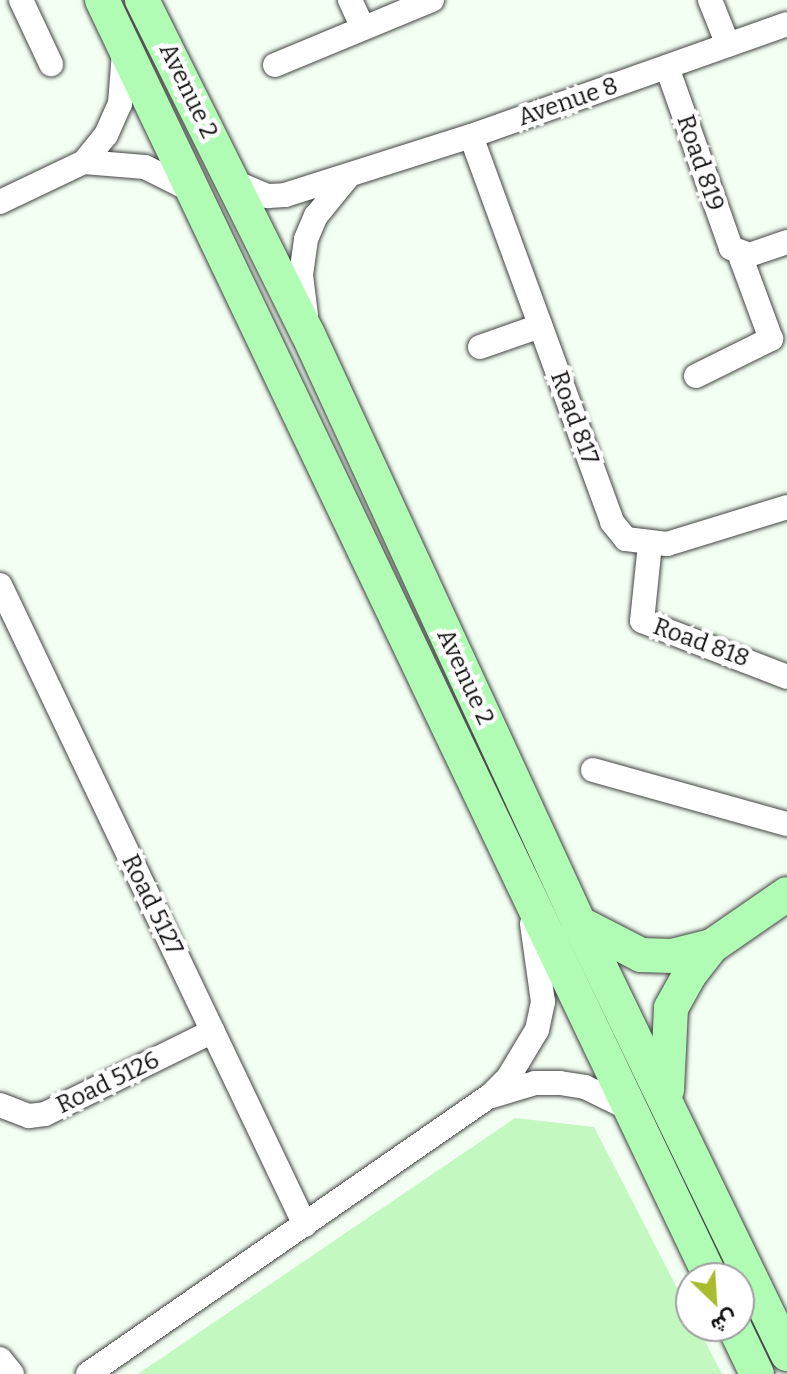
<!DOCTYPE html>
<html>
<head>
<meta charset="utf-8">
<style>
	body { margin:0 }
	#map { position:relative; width:787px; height:1374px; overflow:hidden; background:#f3fff3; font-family:Bitter,Vazirmatn,serif }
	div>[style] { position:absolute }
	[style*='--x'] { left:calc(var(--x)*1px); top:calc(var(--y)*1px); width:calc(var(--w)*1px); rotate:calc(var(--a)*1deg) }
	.sand>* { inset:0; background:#c3f8c1 }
	.roads { filter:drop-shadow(0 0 2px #434343) drop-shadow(0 0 2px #434343) }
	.street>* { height:24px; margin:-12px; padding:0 12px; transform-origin:12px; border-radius:12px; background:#fff }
	.secondary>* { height:34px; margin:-17px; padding:0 17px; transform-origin:17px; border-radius:17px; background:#b0fcb5 }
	span { translate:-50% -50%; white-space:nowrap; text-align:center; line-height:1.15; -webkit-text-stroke:8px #fff; paint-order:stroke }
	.street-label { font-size:24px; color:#101010 }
	.north { position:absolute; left:675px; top:1262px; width:80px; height:80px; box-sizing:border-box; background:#fff; border:2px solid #9f9f9f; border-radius:50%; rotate:155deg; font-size:22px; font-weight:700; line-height:32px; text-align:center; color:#101010 }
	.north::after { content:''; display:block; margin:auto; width:28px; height:36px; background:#a9bc2c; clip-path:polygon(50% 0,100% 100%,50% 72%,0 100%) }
</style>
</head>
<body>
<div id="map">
	<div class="sand">
		<i style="clip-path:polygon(515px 1118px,594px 1127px,691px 1315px,691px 1326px,697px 1326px,722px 1374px,138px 1374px)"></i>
	</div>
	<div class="roads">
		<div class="street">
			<i style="--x:21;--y:0;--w:71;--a:64.9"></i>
			<i style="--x:350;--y:0;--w:31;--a:65"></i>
			<i style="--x:710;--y:0;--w:48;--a:68.2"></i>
			<i style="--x:275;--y:65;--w:170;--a:-22.5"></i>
			<i style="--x:667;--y:67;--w:192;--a:70.5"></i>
			<i style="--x:731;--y:248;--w:19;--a:21"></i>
			<i style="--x:749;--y:255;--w:40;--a:-18.9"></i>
			<i style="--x:471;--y:136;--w:411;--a:69.9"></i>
			<i style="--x:612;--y:522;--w:22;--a:51"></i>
			<i style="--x:626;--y:539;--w:41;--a:7"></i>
			<i style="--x:667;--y:544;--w:126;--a:-17.1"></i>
			<i style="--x:84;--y:162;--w:35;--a:-51"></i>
			<i style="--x:106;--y:135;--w:34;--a:-66"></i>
			<i style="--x:120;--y:104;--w:52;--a:-85.6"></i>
			<i style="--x:232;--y:181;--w:39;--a:23"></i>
			<i style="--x:268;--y:196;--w:17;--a:-3"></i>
			<i style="--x:285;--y:195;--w:195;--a:-17.6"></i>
			<i style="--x:471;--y:136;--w:335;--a:-19.5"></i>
			<i style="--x:0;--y:202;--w:93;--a:-25.5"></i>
			<i style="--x:84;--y:162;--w:61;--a:4.7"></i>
			<i style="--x:145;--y:167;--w:54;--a:26.6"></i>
			<i style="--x:306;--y:315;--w:40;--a:-97.1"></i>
			<i style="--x:301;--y:275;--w:36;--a:-82"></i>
			<i style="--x:306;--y:239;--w:25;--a:-67"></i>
			<i style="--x:316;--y:216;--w:49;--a:-50.8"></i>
			<i style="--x:480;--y:347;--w:64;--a:-19.3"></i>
			<i style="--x:696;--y:376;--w:84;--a:-26.3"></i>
			<i style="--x:771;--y:339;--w:90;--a:-110.3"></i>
			<i style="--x:650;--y:544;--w:77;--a:95.9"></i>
			<i style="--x:642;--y:621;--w:155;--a:21.1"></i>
			<i style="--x:0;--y:585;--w:709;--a:64.52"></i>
			<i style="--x:593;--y:770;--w:201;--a:15.6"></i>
			<i style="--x:492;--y:1096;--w:45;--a:-16.8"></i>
			<i style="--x:535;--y:1083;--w:25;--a:0"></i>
			<i style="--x:560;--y:1083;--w:25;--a:9"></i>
			<i style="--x:585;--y:1087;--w:50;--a:26.1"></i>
			<i style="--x:0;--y:1105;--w:31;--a:21"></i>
			<i style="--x:29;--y:1116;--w:16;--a:-7"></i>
			<i style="--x:45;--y:1114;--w:187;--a:-26.3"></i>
			<i style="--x:0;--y:1359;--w:19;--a:51"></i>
			<i style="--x:88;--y:1374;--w:489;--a:-34.7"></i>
			<i style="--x:490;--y:1096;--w:25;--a:-45"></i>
			<i style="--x:508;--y:1078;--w:56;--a:-58.9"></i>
			<i style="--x:537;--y:1030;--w:29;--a:-78"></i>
			<i style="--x:543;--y:1002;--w:79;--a:-98"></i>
		</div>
		<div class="secondary">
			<i style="--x:102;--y:0;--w:1416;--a:64.52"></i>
			<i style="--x:142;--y:0;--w:373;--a:63.6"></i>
			<i style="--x:308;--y:334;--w:648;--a:65.29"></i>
			<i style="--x:579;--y:923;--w:479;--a:64.2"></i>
			<i style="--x:579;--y:923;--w:70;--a:27.3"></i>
			<i style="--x:641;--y:955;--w:31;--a:2"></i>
			<i style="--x:672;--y:956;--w:41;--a:-14"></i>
			<i style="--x:667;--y:1090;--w:82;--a:-87.2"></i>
			<i style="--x:671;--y:1008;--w:39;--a:-61"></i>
			<i style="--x:690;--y:974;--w:36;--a:-52"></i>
			<i style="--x:712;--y:946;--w:91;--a:-34.7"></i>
			<i style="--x:734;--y:1326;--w:53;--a:64.4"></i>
		</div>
	</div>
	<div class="street-label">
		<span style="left:188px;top:91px;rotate:64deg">Avenue 2</span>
		<span style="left:568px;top:102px;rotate:-19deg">Avenue 8</span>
		<span style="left:700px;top:163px;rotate:71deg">Road 819</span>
		<span style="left:574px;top:418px;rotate:70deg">Road 817</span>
		<span style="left:701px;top:643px;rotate:20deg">Road 818</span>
		<span style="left:465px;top:677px;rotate:65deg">Avenue 2</span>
		<span style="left:152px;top:905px;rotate:64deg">Road 5127</span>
		<span style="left:108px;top:1083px;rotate:-26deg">Road 5126</span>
	</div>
	<div class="north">ش</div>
</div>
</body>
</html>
